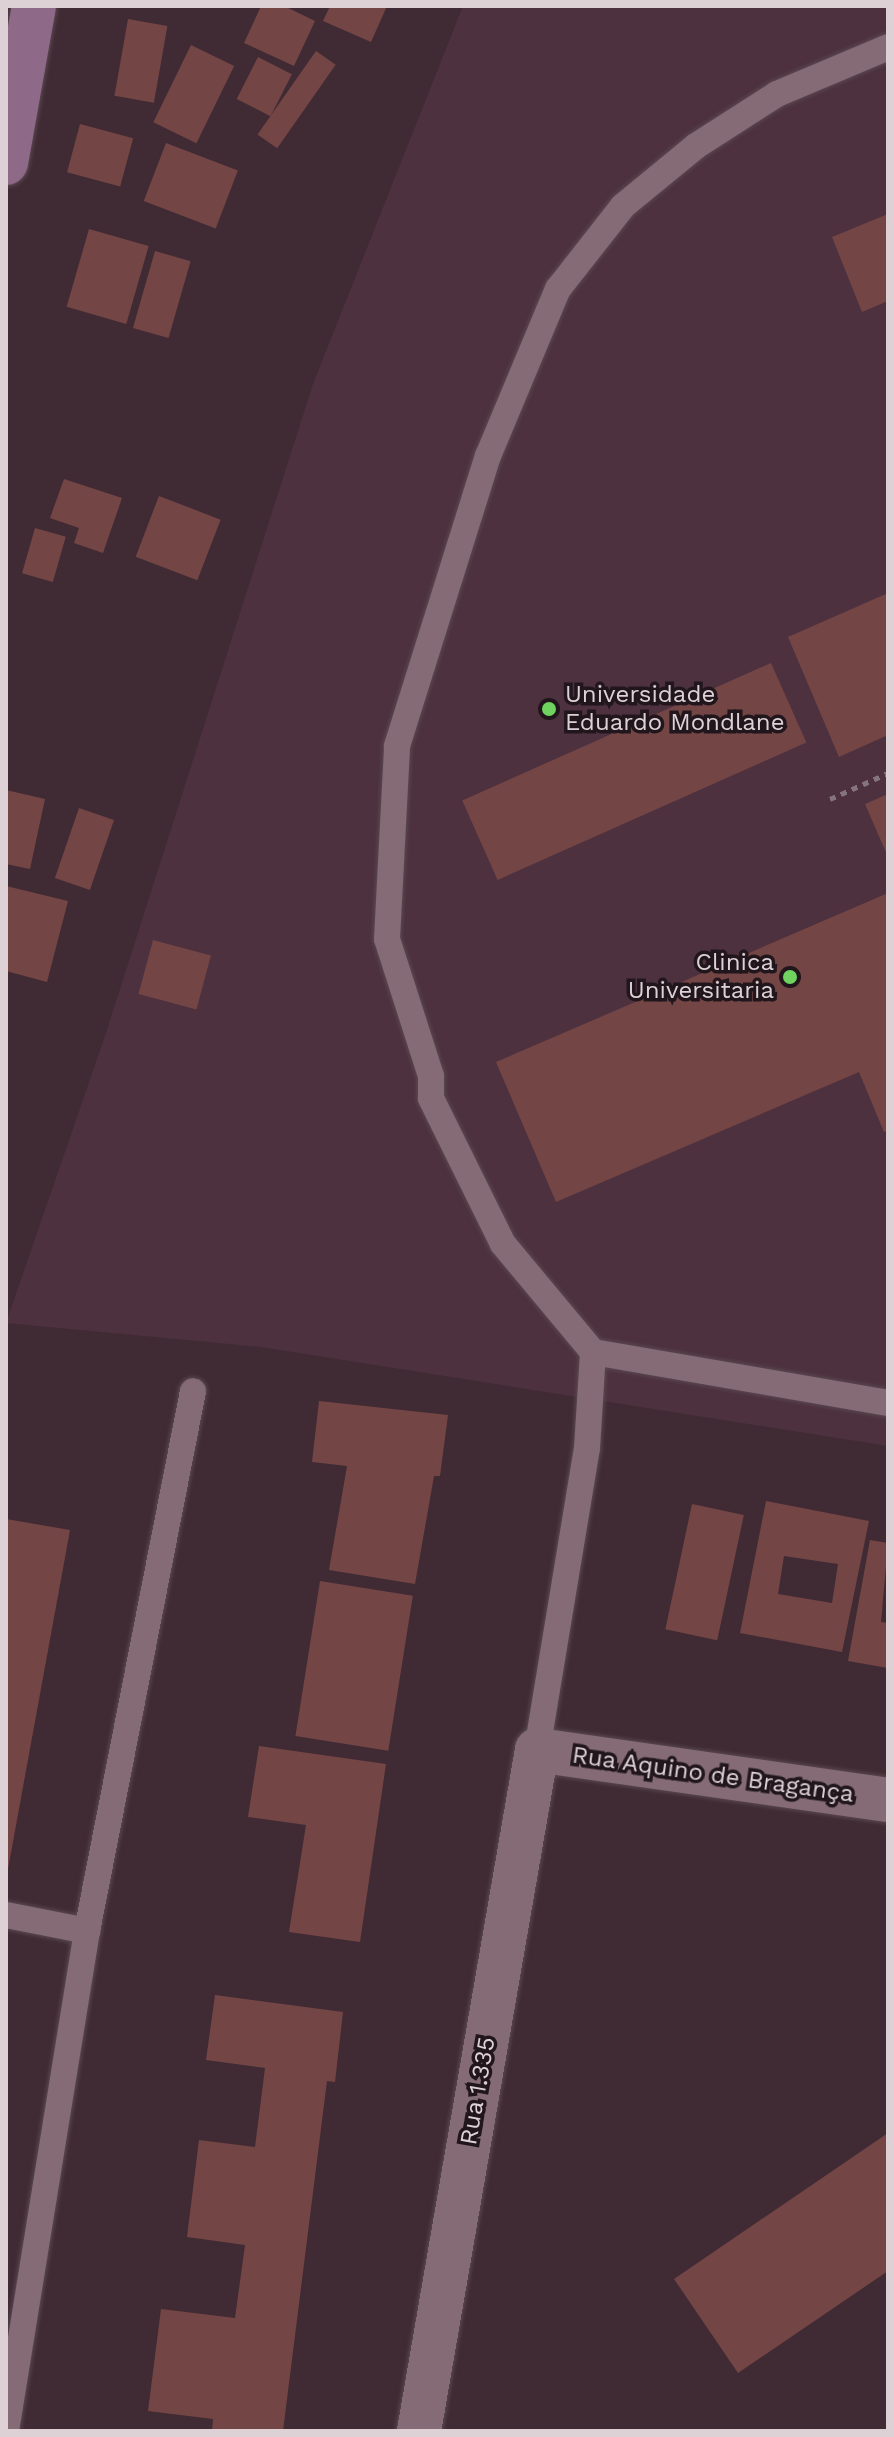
<!DOCTYPE html>
<html>
<head>
<meta charset="utf-8">
<style>
	body { margin:0 }
	#map { position:relative; width:894px; height:2437px; overflow:hidden; background:#402b34; font-family:"Work Sans",sans-serif }
	div>[style] { position:absolute }
	[style*='--x'] { left:calc(var(--x)*1px); top:calc(var(--y)*1px); width:calc(var(--w)*1px); rotate:calc(var(--a)*1deg) }
	.built>* { inset:0; background:#4d313e }
	.building>* { inset:0; background:#744545; transform-origin:0 0 }
	.path>* { height:5px; margin-top:-2.5px; transform-origin:0; background:repeating-linear-gradient(90deg,#85747b 0 6px,transparent 0 12px) }
	.roads { filter:drop-shadow(0 0 2px #5a4850) drop-shadow(0 0 2px #5a4850) }
	.lane>* { height:26px; margin:-13px; padding:0 13px; transform-origin:13px; border-radius:13px; background:#846b76 }
	.street>* { height:44px; margin:-22px; padding:0 22px; transform-origin:22px; border-radius:22px; background:#846b76 }
	.secondary>* { height:44px; margin:-22px; padding:0 22px; transform-origin:22px; border-radius:22px; background:#8e6a88 }
	.dots>* { width:22px; height:22px; translate:-50% -50%; box-sizing:border-box; border:4px solid #20161b; border-radius:50% }
	span { translate:-50% -50%; white-space:nowrap; text-align:center; line-height:1.15; -webkit-text-stroke:7px #20161b; paint-order:stroke }
	.poi-label { font-size:24px; color:#ded1d6 }
	.left { translate:0 -50%; text-align:left }
	.right { translate:-100% -50%; text-align:right }
	.street-label { font-size:24px; color:#ded1d6 }
	.frame { position:absolute; inset:0; border:8px solid #ded1d6; pointer-events:none }
</style>
</head>
<body>
<div id="map">
	<div class="built">
		<i style="clip-path:polygon(463px 6px,888px 6px,888px 1446px,261px 1347px,6px 1323px,106px 1033px,313px 384px)"></i>
	</div>
	<div class="building">
		<i style="clip-path:polygon(261px 6px,284px 6px,315px 21px,294px 66px,244px 43px)"></i>
		<i style="clip-path:polygon(330px 6px,387px 6px,371px 42px,323px 21px)"></i>
		<i style="left:128px;top:19px;width:40px;height:78px;rotate:10deg"></i>
		<i style="left:191px;top:45px;width:48px;height:86px;rotate:26deg"></i>
		<i style="left:316px;top:51px;width:24px;height:102px;rotate:35deg"></i>
		<i style="left:258px;top:57px;width:38px;height:47px;rotate:27deg"></i>
		<i style="left:80px;top:124px;width:55px;height:50px;rotate:15deg"></i>
		<i style="left:166px;top:143px;width:77px;height:62px;rotate:21deg"></i>
		<i style="clip-path:polygon(888px 214px,888px 301px,862px 312px,832px 237px)"></i>
		<i style="left:89px;top:229px;width:62px;height:81px;rotate:16deg"></i>
		<i style="left:155px;top:251px;width:37px;height:80px;rotate:16deg"></i>
		<i style="clip-path:polygon(64px 479px,122px 498px,103px 553px,74px 543px,79px 528px,50px 518px)"></i>
		<i style="left:159px;top:496px;width:66px;height:65px;rotate:21deg"></i>
		<i style="left:35px;top:528px;width:32px;height:47px;rotate:16deg"></i>
		<i style="clip-path:polygon(888px 593px,888px 735px,839px 757px,788px 637px)"></i>
		<i style="left:771px;top:663px;width:87px;height:338px;rotate:66deg"></i>
		<i style="clip-path:polygon(6px 790px,45px 799px,30px 869px,6px 864px)"></i>
		<i style="clip-path:polygon(888px 794px,888px 857px,865px 804px)"></i>
		<i style="left:79px;top:808px;width:37px;height:74px;rotate:19deg"></i>
		<i style="clip-path:polygon(6px 886px,68px 901px,47px 982px,6px 971px)"></i>
		<i style="clip-path:polygon(888px 893px,888px 1130px,884px 1132px,859px 1072px,556px 1202px,496px 1062px)"></i>
		<i style="left:153px;top:940px;width:60px;height:56px;rotate:15deg"></i>
		<i style="clip-path:polygon(319px 1401px,448px 1415px,440px 1476px,434px 1476px,415px 1584px,329px 1570px,347px 1466px,312px 1462px)"></i>
		<i style="clip-path:polygon(evenodd,766px 1501px,869px 1521px,842px 1652px,740px 1633px,766px 1501px,784px 1556px,838px 1564px,832px 1603px,778px 1594px,784px 1556px)"></i>
		<i style="left:692px;top:1504px;width:53px;height:128px;rotate:12deg"></i>
		<i style="clip-path:polygon(6px 1519px,70px 1530px,8px 1869px,6px 1869px)"></i>
		<i style="clip-path:polygon(870px 1540px,888px 1543px,881px 1622px,888px 1623px,888px 1668px,848px 1661px)"></i>
		<i style="left:320px;top:1581px;width:94px;height:157px;rotate:9deg"></i>
		<i style="clip-path:polygon(259px 1746px,386px 1764px,360px 1942px,289px 1932px,306px 1825px,248px 1817px)"></i>
		<i style="clip-path:polygon(215px 1995px,343px 2012px,335px 2082px,327px 2081px,283px 2431px,212px 2431px,213px 2419px,148px 2411px,161px 2309px,235px 2318px,245px 2245px,187px 2237px,199px 2140px,255px 2147px,265px 2068px,206px 2060px)"></i>
		<i style="clip-path:polygon(888px 2133px,888px 2271px,738px 2373px,674px 2279px)"></i>
	</div>
	<div class="path">
		<i style="--x:830;--y:799;--w:64;--a:-24.1"></i>
	</div>
	<div class="roads">
		<div class="lane">
			<i style="--x:593;--y:1352;--w:299;--a:9.8"></i>
			<i style="--x:537;--y:1750;--w:306;--a:-80.6"></i>
			<i style="--x:587;--y:1448;--w:96;--a:-86.4"></i>
			<i style="--x:593;--y:1352;--w:141;--a:-129.8"></i>
			<i style="--x:503;--y:1244;--w:163;--a:-116.3"></i>
			<i style="--x:431;--y:1098;--w:22;--a:-90"></i>
			<i style="--x:431;--y:1076;--w:144;--a:-107.8"></i>
			<i style="--x:387;--y:939;--w:193;--a:-87"></i>
			<i style="--x:397;--y:746;--w:304;--a:-72.6"></i>
			<i style="--x:488;--y:456;--w:181;--a:-67.3"></i>
			<i style="--x:558;--y:289;--w:105;--a:-51.9"></i>
			<i style="--x:623;--y:206;--w:94;--a:-39.4"></i>
			<i style="--x:696;--y:146;--w:96;--a:-32.7"></i>
			<i style="--x:777;--y:94;--w:121;--a:-22.9"></i>
			<i style="--x:6;--y:1915;--w:83;--a:11.2"></i>
			<i style="--x:6;--y:2431;--w:507;--a:-80.8"></i>
			<i style="--x:87;--y:1931;--w:550;--a:-78.89"></i>
		</div>
		<div class="street">
			<i style="--x:419;--y:2431;--w:691;--a:-80.17"></i>
			<i style="--x:537;--y:1750;--w:355;--a:8.1"></i>
		</div>
		<div class="secondary">
			<i style="--x:6;--y:163;--w:159;--a:-79.9"></i>
		</div>
	</div>
	<div class="dots">
		<i style="left:549px;top:709px;background:#70d35f"></i>
		<i style="left:790px;top:977px;background:#70d35f"></i>
	</div>
	<div class="poi-label">
		<span class="left" style="left:565px;top:709px">Universidade<br>Eduardo Mondlane</span>
		<span class="right" style="left:774px;top:977px">Clinica<br>Universitaria</span>
	</div>
	<div class="street-label">
		<span style="left:713px;top:1775px;rotate:8deg">Rua Aquino de Bragança</span>
		<span style="left:478px;top:2091px;rotate:-80deg">Rua 1.335</span>
	</div>
	<div class="frame"></div>
</div>
</body>
</html>
